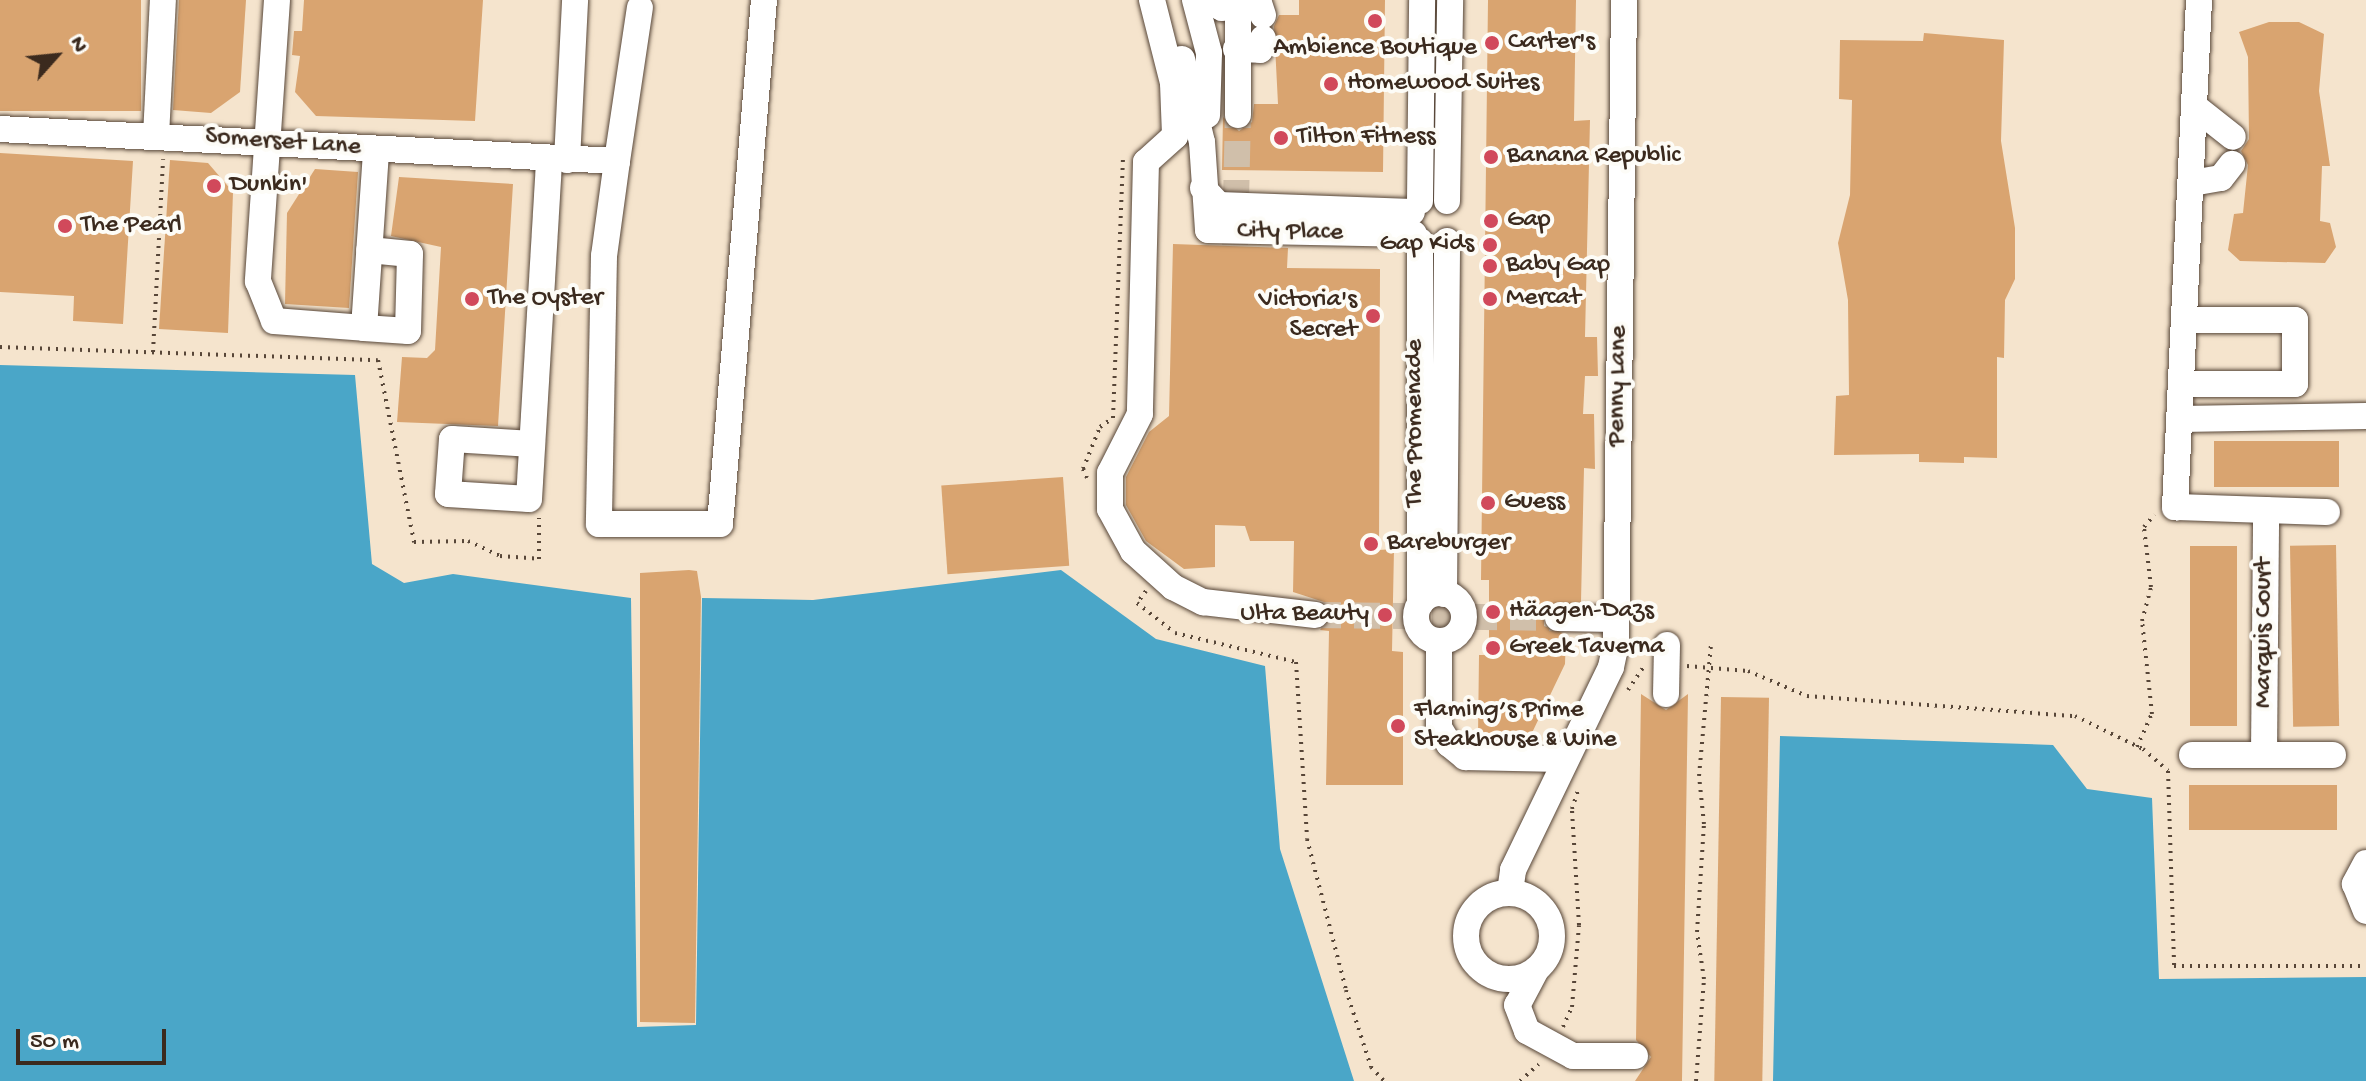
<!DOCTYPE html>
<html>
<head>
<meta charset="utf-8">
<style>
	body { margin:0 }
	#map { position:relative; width:2366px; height:1081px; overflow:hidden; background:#f5e4cd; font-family:"Gochi Hand",sans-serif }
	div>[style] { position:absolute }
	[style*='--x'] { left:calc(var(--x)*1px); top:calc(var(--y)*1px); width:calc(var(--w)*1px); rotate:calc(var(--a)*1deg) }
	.water>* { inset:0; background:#4aa6c8 }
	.building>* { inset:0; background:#d9a470; transform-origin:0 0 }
	.minor-tunnel>* { height:26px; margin-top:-13px; transform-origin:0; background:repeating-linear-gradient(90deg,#d0bfaa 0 26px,transparent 0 39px) }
	.path>* { height:4px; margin-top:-2px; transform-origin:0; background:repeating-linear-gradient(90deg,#574638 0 2px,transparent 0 8px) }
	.roads { filter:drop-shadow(0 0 2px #574638) drop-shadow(0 0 2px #574638) }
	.minor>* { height:26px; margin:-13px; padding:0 13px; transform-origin:13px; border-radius:13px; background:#fff }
	.minor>.ring { margin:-13px; padding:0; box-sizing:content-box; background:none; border:26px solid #fff; border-radius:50% }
	.dots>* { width:22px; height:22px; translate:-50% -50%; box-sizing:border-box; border:4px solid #fdfcf7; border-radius:50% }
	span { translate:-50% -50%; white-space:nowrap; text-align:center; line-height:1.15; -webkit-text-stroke:8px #fdfcf7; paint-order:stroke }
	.poi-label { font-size:26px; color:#3b2a1e }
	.left { translate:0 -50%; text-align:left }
	.right { translate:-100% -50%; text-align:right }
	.street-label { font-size:26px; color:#3b2a1e }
	.north { position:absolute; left:16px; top:16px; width:80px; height:80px; -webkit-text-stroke:6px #fdfcf7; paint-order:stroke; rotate:63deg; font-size:22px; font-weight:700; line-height:32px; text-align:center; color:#3b2a1e }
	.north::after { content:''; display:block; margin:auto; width:28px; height:36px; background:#3b2a1e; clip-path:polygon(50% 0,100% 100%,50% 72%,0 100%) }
	.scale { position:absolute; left:16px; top:1029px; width:150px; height:36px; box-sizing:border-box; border:4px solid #3b2a1e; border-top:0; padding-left:10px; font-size:24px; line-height:28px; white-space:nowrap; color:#3b2a1e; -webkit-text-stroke:6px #fdfcf7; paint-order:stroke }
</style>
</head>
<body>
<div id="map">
	<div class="water">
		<i style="clip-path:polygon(0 365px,355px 375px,372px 564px,404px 583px,453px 574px,631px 598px,637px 1027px,696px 1025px,702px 598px,813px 600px,1061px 570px,1156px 639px,1265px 666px,1280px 849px,1354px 1081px,0 1081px)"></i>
		<i style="clip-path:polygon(1780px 736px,2053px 745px,2087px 789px,2152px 798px,2159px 979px,2366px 977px,2366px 1081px,1773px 1081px)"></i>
	</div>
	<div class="building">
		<i style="left:0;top:0;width:141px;height:111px"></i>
		<i style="clip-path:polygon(179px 0,246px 0,240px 92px,211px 113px,173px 110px)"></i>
		<i style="clip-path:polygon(304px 0,483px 0,475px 121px,316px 116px,295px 92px,300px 56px,292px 55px,294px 31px,302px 31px)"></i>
		<i style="clip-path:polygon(1299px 0,1385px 0,1383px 172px,1222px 170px,1223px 117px,1239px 131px,1252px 122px,1254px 104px,1278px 104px,1274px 26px,1279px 15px,1299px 15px)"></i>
		<i style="clip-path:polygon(1488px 0,1576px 0,1574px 121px,1590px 120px,1585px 337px,1597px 337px,1598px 376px,1585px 376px,1583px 414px,1594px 414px,1595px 469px,1584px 468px,1581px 602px,1544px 610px,1544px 626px,1566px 634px,1565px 664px,1530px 737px,1478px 736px,1479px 655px,1489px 655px,1489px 580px,1481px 580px)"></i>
		<i style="clip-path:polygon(2269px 22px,2299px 22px,2324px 34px,2319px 91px,2330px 166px,2322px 166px,2320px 221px,2330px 223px,2336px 247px,2325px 263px,2240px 261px,2228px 250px,2234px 214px,2243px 213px,2248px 165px,2241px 151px,2249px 139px,2248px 57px,2239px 32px)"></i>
		<i style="clip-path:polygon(1924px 33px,2004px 40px,2001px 141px,2015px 228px,2015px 279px,2005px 300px,2004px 358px,1997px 357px,1997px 458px,1964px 457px,1964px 463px,1919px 462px,1919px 454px,1834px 455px,1836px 396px,1849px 395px,1848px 300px,1838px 243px,1850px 195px,1852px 100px,1839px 99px,1840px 40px,1923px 41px)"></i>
		<i style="clip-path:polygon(0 153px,133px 161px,123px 324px,73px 321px,74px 296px,0 292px)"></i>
		<i style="clip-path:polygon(170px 160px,208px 163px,233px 192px,228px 333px,159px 329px)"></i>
		<i style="clip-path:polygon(315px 169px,358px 172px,349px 308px,285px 304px,287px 213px)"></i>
		<i style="clip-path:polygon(399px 177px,513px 184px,498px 426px,397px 422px,402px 357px,427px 358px,435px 350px,441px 247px,391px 236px)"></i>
		<i style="clip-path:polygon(1173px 244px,1288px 248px,1287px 268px,1380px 269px,1379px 550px,1394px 549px,1392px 651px,1403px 652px,1403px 785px,1326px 785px,1329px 631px,1320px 630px,1331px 616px,1324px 602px,1293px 592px,1294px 541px,1250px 541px,1245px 526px,1215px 525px,1215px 567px,1184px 569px,1146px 541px,1126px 505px,1126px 477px,1149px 432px,1169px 416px)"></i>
		<i style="left:2339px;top:441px;width:46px;height:125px;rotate:90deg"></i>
		<i style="left:1063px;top:477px;width:89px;height:122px;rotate:86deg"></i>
		<i style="left:2336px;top:545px;width:181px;height:46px;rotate:89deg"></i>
		<i style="left:2190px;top:546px;width:47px;height:180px"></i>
		<i style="clip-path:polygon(689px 570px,697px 571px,701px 597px,695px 1023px,640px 1022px,640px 573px)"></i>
		<i style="clip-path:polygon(1641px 694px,1666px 710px,1688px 694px,1682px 1081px,1635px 1081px,1651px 1057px,1636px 1040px)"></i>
		<i style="left:1721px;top:697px;width:48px;height:384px;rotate:1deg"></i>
		<i style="left:2189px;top:785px;width:148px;height:45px"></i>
	</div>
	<div class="minor-tunnel">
		<i style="--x:1235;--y:245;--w:130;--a:-88.7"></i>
		<i style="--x:1315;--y:615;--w:243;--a:0.7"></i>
	</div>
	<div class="path">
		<i style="--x:0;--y:347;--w:378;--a:2"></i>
		<i style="--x:378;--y:360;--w:186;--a:78.8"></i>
		<i style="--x:414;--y:542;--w:54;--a:-1.1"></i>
		<i style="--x:468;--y:541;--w:35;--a:25"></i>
		<i style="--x:500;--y:556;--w:39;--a:4"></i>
		<i style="--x:539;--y:559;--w:41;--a:-90"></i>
		<i style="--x:153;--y:352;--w:193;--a:-87"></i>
		<i style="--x:1087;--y:478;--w:10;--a:-114"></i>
		<i style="--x:1083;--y:469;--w:45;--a:-68"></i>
		<i style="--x:1100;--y:427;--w:16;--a:-35"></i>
		<i style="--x:1113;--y:418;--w:259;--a:-87.8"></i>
		<i style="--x:1146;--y:591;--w:15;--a:127"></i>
		<i style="--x:1137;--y:603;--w:48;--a:38.3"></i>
		<i style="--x:1175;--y:633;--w:124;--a:13.5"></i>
		<i style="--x:1296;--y:662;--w:177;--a:86.4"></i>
		<i style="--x:1307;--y:839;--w:156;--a:75.5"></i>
		<i style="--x:1346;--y:990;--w:81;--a:72"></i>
		<i style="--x:1371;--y:1067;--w:19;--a:47"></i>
		<i style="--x:1687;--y:666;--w:61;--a:4.7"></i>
		<i style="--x:1748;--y:671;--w:64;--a:23"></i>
		<i style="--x:1807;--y:696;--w:269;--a:4.3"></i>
		<i style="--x:2075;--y:716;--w:76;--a:25.9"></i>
		<i style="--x:2143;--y:749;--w:33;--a:41"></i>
		<i style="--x:2168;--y:771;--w:195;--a:88.2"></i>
		<i style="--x:2174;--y:966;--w:192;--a:0"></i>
		<i style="--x:1628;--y:690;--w:27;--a:-56"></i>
		<i style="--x:2137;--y:747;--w:36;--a:-66"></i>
		<i style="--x:2152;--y:714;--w:94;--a:-96.1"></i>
		<i style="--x:2142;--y:621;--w:35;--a:-75"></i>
		<i style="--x:2151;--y:587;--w:60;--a:-96.7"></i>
		<i style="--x:2144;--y:527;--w:16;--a:-50"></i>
		<i style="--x:1563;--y:1027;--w:22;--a:-66"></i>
		<i style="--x:1572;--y:1007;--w:82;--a:-85.1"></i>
		<i style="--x:1579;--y:925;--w:116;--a:-93.5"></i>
		<i style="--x:1572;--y:809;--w:19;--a:-72"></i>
		<i style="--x:1520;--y:1081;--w:25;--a:-42"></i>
		<i style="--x:1696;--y:1081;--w:102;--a:-85.5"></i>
		<i style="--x:1704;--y:979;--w:48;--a:-98.5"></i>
		<i style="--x:1697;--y:932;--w:108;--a:-86.3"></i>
		<i style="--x:1704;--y:824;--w:48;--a:-95.9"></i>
		<i style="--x:1699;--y:776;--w:132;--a:-84.8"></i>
	</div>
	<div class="roads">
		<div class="minor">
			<i style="--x:277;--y:0;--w:282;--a:93.9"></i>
			<i style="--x:258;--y:281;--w:43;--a:68.2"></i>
			<i style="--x:274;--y:321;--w:90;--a:4.4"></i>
			<i style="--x:364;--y:328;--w:178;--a:-86.1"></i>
			<i style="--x:1152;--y:0;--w:86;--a:75.8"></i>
			<i style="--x:1173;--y:83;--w:53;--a:87.8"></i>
			<i style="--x:1175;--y:136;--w:39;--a:138"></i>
			<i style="--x:1146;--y:162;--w:252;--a:91.4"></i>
			<i style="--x:1140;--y:414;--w:66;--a:117"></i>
			<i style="--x:1110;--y:473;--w:36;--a:90"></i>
			<i style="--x:1110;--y:509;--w:48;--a:61.3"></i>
			<i style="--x:1133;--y:551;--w:54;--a:42"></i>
			<i style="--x:1173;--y:587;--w:34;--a:27"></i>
			<i style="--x:1203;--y:602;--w:113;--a:6.6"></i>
			<i style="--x:1195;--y:0;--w:55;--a:75.2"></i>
			<i style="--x:1209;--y:53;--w:62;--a:91.8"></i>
			<i style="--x:1210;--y:0;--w:14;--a:34"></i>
			<i style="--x:1222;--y:8;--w:37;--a:-8"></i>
			<i style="--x:1259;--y:3;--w:13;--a:72"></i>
			<i style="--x:1238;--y:0;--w:115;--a:90"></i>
			<i style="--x:2199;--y:0;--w:508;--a:92.71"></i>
			<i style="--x:2175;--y:507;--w:152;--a:1.9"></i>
			<i style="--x:1236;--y:49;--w:24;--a:2"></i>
			<i style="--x:1260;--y:50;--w:12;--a:-76"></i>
			<i style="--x:1182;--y:59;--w:85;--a:76.5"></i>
			<i style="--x:1202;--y:142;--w:88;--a:86.1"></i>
			<i style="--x:1208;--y:230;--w:206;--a:1.1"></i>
			<i style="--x:2195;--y:107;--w:48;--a:38.3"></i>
			<i style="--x:0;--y:129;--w:618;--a:2.97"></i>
			<i style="--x:617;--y:161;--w:155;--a:-81.5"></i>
			<i style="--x:156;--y:136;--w:136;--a:-87.1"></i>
			<i style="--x:567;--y:160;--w:160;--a:-87.1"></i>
			<i style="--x:617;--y:161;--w:96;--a:97.8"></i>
			<i style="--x:604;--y:256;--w:268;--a:91.1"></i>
			<i style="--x:599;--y:524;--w:121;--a:0"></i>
			<i style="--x:720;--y:524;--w:526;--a:-85.2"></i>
			<i style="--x:2192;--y:183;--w:29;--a:-10"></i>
			<i style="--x:2221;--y:178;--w:18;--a:-52"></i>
			<i style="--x:1203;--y:188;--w:23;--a:47"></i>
			<i style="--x:1219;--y:205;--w:193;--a:2.1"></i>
			<i style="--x:1420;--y:201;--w:201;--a:-89.4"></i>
			<i style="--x:1447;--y:201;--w:201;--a:-89.1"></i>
			<i style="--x:364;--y:328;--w:44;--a:3.9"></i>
			<i style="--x:408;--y:331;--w:77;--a:-88.5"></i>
			<i style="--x:410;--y:254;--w:41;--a:-174.4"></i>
			<i style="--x:2182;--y:384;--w:113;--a:0"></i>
			<i style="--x:2295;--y:384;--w:64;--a:-90"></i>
			<i style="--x:2295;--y:320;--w:109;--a:180"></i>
			<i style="--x:2180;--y:419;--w:186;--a:-0.9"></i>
			<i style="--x:532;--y:444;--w:80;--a:-176.4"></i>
			<i style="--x:452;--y:439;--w:55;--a:94.2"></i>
			<i style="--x:448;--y:494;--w:81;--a:3.5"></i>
			<i style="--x:529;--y:499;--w:341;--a:-86.6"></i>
			<i class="ring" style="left:1416px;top:593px;width:22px;height:22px"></i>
			<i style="--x:1444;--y:594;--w:353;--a:-89.5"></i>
			<i style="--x:1420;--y:604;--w:363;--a:-90"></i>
			<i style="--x:1558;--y:618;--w:58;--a:1"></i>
			<i style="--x:1439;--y:641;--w:87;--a:90"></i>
			<i style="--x:1439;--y:728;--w:19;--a:58"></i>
			<i style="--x:1449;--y:744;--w:21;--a:39"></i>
			<i style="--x:1465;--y:757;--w:96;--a:1.2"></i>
			<i style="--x:1666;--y:694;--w:49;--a:-88.8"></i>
			<i style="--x:2192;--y:755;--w:141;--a:0"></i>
			<i style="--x:2264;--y:755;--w:245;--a:-89.5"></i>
			<i style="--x:2366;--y:863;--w:24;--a:118"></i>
			<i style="--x:2355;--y:884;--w:29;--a:68"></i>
			<i style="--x:1510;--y:892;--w:22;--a:-82"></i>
			<i style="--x:1513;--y:870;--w:225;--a:-64.2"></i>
			<i style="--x:1611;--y:667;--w:24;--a:-78"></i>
			<i style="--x:1616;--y:644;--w:644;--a:-89.29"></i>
			<i class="ring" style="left:1466px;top:893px;width:60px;height:60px"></i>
			<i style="--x:1536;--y:970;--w:40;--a:118"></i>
			<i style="--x:1517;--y:1005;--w:28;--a:69"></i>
			<i style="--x:1527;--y:1031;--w:52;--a:28.5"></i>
			<i style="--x:1573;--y:1056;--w:62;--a:0"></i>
		</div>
	</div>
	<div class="dots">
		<i style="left:1375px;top:21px;background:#d1495b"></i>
		<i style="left:1492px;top:43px;background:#d1495b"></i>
		<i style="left:1331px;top:84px;background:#d1495b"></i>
		<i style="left:1281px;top:138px;background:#d1495b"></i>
		<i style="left:1491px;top:157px;background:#d1495b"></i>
		<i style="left:214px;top:186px;background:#d1495b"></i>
		<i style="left:1491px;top:221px;background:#d1495b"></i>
		<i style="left:65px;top:226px;background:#d1495b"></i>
		<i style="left:1490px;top:245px;background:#d1495b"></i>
		<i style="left:1490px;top:266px;background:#d1495b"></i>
		<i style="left:472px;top:299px;background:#d1495b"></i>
		<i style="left:1490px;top:299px;background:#d1495b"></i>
		<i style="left:1373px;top:316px;background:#d1495b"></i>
		<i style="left:1488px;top:503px;background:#d1495b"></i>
		<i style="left:1371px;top:544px;background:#d1495b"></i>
		<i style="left:1493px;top:612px;background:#d1495b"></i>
		<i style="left:1385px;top:615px;background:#d1495b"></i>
		<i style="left:1493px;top:648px;background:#d1495b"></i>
		<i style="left:1398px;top:726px;background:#d1495b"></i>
	</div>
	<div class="poi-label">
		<span class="left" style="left:1508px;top:43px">Carter's</span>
		<span style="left:1375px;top:49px">Ambience Boutique</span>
		<span class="left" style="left:1347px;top:84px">Homewood Suites</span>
		<span class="left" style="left:1297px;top:138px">Tilton Fitness</span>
		<span class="left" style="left:1507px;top:157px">Banana Republic</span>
		<span class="left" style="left:230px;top:186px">Dunkin'</span>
		<span class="left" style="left:1507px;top:221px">Gap</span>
		<span class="left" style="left:81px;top:226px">The Pearl</span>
		<span class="right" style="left:1474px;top:245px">Gap Kids</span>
		<span class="left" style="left:1506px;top:266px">Baby Gap</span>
		<span class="left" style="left:488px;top:299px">The Oyster</span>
		<span class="left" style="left:1506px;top:299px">Mercat</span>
		<span class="right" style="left:1357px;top:316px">Victoria's<br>Secret</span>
		<span class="left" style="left:1504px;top:503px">Guess</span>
		<span class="left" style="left:1387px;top:544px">Bareburger</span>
		<span class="left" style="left:1509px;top:612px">Häagen-Dazs</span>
		<span class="right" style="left:1369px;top:615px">Ulta Beauty</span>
		<span class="left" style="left:1509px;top:648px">Greek Taverna</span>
		<span class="left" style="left:1414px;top:726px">Flaming’s Prime<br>Steakhouse &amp; Wine</span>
	</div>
	<div class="street-label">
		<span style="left:283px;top:143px;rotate:4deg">Somerset Lane</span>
		<span style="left:1290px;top:233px;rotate:1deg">City Place</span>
		<span style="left:1619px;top:386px;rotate:-89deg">Penny Lane</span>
		<span style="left:1416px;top:423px;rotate:-90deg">The Promenade</span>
		<span style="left:2265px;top:633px;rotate:-90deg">Marquis Court</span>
	</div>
	<div class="north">N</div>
	<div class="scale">50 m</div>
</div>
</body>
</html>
